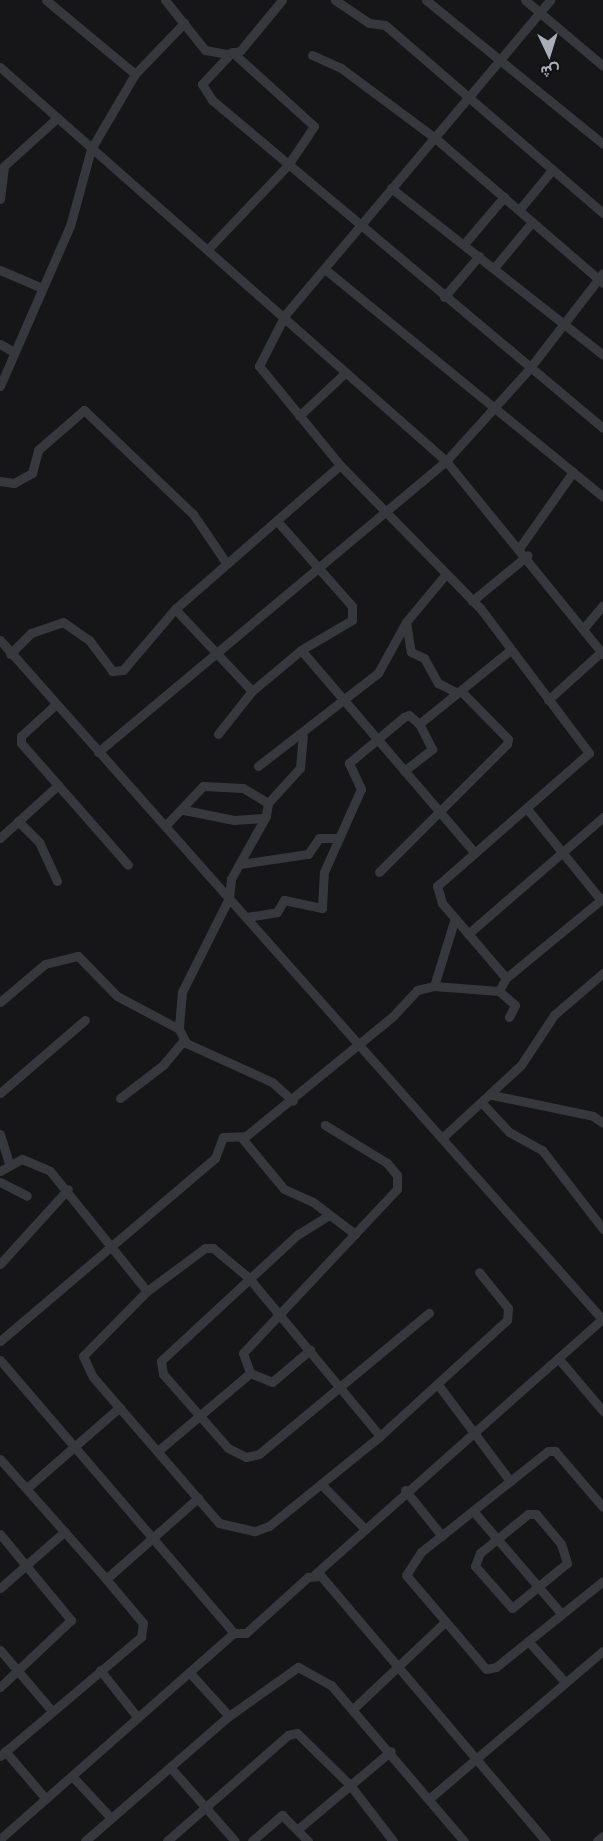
<!DOCTYPE html>
<html>
<head>
<meta charset="utf-8">
<style>
	body { margin:0 }
	#map { position:relative; width:603px; height:1841px; overflow:hidden; background:#161618; font-family:Inter,Vazirmatn,sans-serif }
	div>[style] { position:absolute }
	[style*='--x'] { left:calc(var(--x)*1px); top:calc(var(--y)*1px); width:calc(var(--w)*1px); rotate:calc(var(--a)*1deg) }
	.minor>* { height:9px; margin:-4.5px; padding:0 4.5px; transform-origin:4.5px; border-radius:4.5px; background:#37383d }
	span { translate:-50% -50%; white-space:nowrap; text-align:center; line-height:1.15; -webkit-text-stroke:4.5px #111113; paint-order:stroke }
	.north { position:absolute; left:519px; top:24px; width:60px; height:60px; -webkit-text-stroke:4px #111113; paint-order:stroke; rotate:176deg; font-size:16px; font-weight:700; line-height:24px; text-align:center; color:#a8adb8 }
	.north::after { content:''; display:block; margin:auto; width:21px; height:27px; background:#a8adb8; clip-path:polygon(50% 0,100% 100%,50% 72%,0 100%) }
</style>
</head>
<body>
<div id="map">
	<div class="minor">
		<i style="--x:46;--y:0;--w:116;--a:39.7"></i>
		<i style="--x:165;--y:0;--w:64;--a:51.3"></i>
		<i style="--x:205;--y:50;--w:22;--a:10"></i>
		<i style="--x:227;--y:54;--w:13;--a:-13"></i>
		<i style="--x:240;--y:51;--w:66;--a:-50.5"></i>
		<i style="--x:335;--y:0;--w:41;--a:34.1"></i>
		<i style="--x:369;--y:23;--w:16;--a:7"></i>
		<i style="--x:385;--y:25;--w:288;--a:40.8"></i>
		<i style="--x:426;--y:0;--w:228;--a:39.1"></i>
		<i style="--x:525;--y:0;--w:102;--a:40.2"></i>
		<i style="--x:232;--y:52;--w:44;--a:133.2"></i>
		<i style="--x:202;--y:84;--w:19;--a:58"></i>
		<i style="--x:212;--y:100;--w:510;--a:39.99"></i>
		<i style="--x:312;--y:55;--w:32;--a:24"></i>
		<i style="--x:341;--y:68;--w:117;--a:36.7"></i>
		<i style="--x:435;--y:138;--w:222;--a:40.8"></i>
		<i style="--x:0;--y:67;--w:595;--a:41.46"></i>
		<i style="--x:446;--y:461;--w:249;--a:50.9"></i>
		<i style="--x:391;--y:188;--w:270;--a:38.2"></i>
		<i style="--x:0;--y:199;--w:33;--a:-83"></i>
		<i style="--x:4;--y:166;--w:72;--a:-42.2"></i>
		<i style="--x:519;--y:210;--w:52;--a:-50.5"></i>
		<i style="--x:464;--y:244;--w:62;--a:-49.6"></i>
		<i style="--x:208;--y:249;--w:116;--a:-46.4"></i>
		<i style="--x:288;--y:165;--w:47;--a:-56.3"></i>
		<i style="--x:314;--y:126;--w:110;--a:-137.9"></i>
		<i style="--x:494;--y:268;--w:60;--a:-50.4"></i>
		<i style="--x:0;--y:270;--w:43;--a:23"></i>
		<i style="--x:326;--y:270;--w:358;--a:39.3"></i>
		<i style="--x:444;--y:297;--w:54;--a:-49.5"></i>
		<i style="--x:0;--y:344;--w:16;--a:30"></i>
		<i style="--x:0;--y:386;--w:175;--a:-66.4"></i>
		<i style="--x:70;--y:226;--w:80;--a:-74.7"></i>
		<i style="--x:91;--y:149;--w:87;--a:-59.6"></i>
		<i style="--x:135;--y:74;--w:71;--a:-46.1"></i>
		<i style="--x:299;--y:416;--w:64;--a:-43.1"></i>
		<i style="--x:0;--y:481;--w:14;--a:8"></i>
		<i style="--x:14;--y:483;--w:21;--a:-29"></i>
		<i style="--x:32;--y:473;--w:24;--a:-75"></i>
		<i style="--x:38;--y:450;--w:61;--a:-41"></i>
		<i style="--x:84;--y:410;--w:151;--a:43.7"></i>
		<i style="--x:193;--y:514;--w:60;--a:55.8"></i>
		<i style="--x:520;--y:547;--w:92;--a:-54.8"></i>
		<i style="--x:472;--y:601;--w:72;--a:-39.4"></i>
		<i style="--x:175;--y:609;--w:112;--a:46.8"></i>
		<i style="--x:252;--y:691;--w:64;--a:-39.9"></i>
		<i style="--x:301;--y:650;--w:59;--a:-30.5"></i>
		<i style="--x:352;--y:620;--w:14;--a:-90"></i>
		<i style="--x:352;--y:606;--w:113;--a:-131.4"></i>
		<i style="--x:406;--y:622;--w:30;--a:81"></i>
		<i style="--x:411;--y:652;--w:14;--a:25"></i>
		<i style="--x:424;--y:658;--w:29;--a:61"></i>
		<i style="--x:438;--y:683;--w:22;--a:27"></i>
		<i style="--x:583;--y:629;--w:31;--a:-50"></i>
		<i style="--x:0;--y:640;--w:907;--a:48.44"></i>
		<i style="--x:301;--y:650;--w:267;--a:49.4"></i>
		<i style="--x:10;--y:654;--w:30;--a:-45"></i>
		<i style="--x:31;--y:633;--w:34;--a:-19"></i>
		<i style="--x:63;--y:622;--w:32;--a:35"></i>
		<i style="--x:89;--y:640;--w:39;--a:53"></i>
		<i style="--x:112;--y:671;--w:11;--a:-5"></i>
		<i style="--x:123;--y:670;--w:80;--a:-49.6"></i>
		<i style="--x:175;--y:609;--w:219;--a:-41.1"></i>
		<i style="--x:548;--y:700;--w:72;--a:-42.2"></i>
		<i style="--x:55;--y:705;--w:46;--a:137.6"></i>
		<i style="--x:21;--y:736;--w:7;--a:90"></i>
		<i style="--x:21;--y:743;--w:162;--a:48.7"></i>
		<i style="--x:218;--y:734;--w:55;--a:-51.7"></i>
		<i style="--x:98;--y:752;--w:454;--a:-39.9"></i>
		<i style="--x:446;--y:461;--w:124;--a:-47.9"></i>
		<i style="--x:529;--y:369;--w:121;--a:-52.4"></i>
		<i style="--x:258;--y:766;--w:152;--a:-37.8"></i>
		<i style="--x:378;--y:673;--w:58;--a:-61.2"></i>
		<i style="--x:406;--y:622;--w:61;--a:-50.3"></i>
		<i style="--x:404;--y:771;--w:36;--a:-38"></i>
		<i style="--x:432;--y:749;--w:28;--a:-117"></i>
		<i style="--x:419;--y:724;--w:116;--a:-39"></i>
		<i style="--x:268;--y:803;--w:47;--a:-47.6"></i>
		<i style="--x:300;--y:768;--w:32;--a:-85"></i>
		<i style="--x:184;--y:810;--w:51;--a:11.3"></i>
		<i style="--x:234;--y:820;--w:31;--a:-4"></i>
		<i style="--x:528;--y:810;--w:116;--a:51"></i>
		<i style="--x:18;--y:821;--w:30;--a:45"></i>
		<i style="--x:39;--y:842;--w:43;--a:65.2"></i>
		<i style="--x:165;--y:826;--w:55;--a:-46.5"></i>
		<i style="--x:203;--y:786;--w:40;--a:2.9"></i>
		<i style="--x:243;--y:788;--w:29;--a:31"></i>
		<i style="--x:268;--y:803;--w:13;--a:99"></i>
		<i style="--x:266;--y:816;--w:72;--a:119.1"></i>
		<i style="--x:231;--y:879;--w:19;--a:96"></i>
		<i style="--x:229;--y:898;--w:105;--a:116.6"></i>
		<i style="--x:182;--y:992;--w:37;--a:95"></i>
		<i style="--x:0;--y:838;--w:79;--a:-42.4"></i>
		<i style="--x:240;--y:864;--w:69;--a:-8.4"></i>
		<i style="--x:308;--y:854;--w:19;--a:-55"></i>
		<i style="--x:319;--y:838;--w:18;--a:0"></i>
		<i style="--x:379;--y:872;--w:181;--a:-45"></i>
		<i style="--x:507;--y:744;--w:5;--a:-79"></i>
		<i style="--x:508;--y:739;--w:66;--a:-134.4"></i>
		<i style="--x:247;--y:917;--w:30;--a:-9"></i>
		<i style="--x:277;--y:912;--w:14;--a:-60"></i>
		<i style="--x:284;--y:900;--w:39;--a:12"></i>
		<i style="--x:322;--y:908;--w:36;--a:-87"></i>
		<i style="--x:324;--y:872;--w:91;--a:-66"></i>
		<i style="--x:361;--y:789;--w:29;--a:-115"></i>
		<i style="--x:349;--y:763;--w:72;--a:-39.9"></i>
		<i style="--x:404;--y:717;--w:5;--a:-22"></i>
		<i style="--x:409;--y:715;--w:13;--a:42"></i>
		<i style="--x:468;--y:934;--w:179;--a:-40.9"></i>
		<i style="--x:506;--y:978;--w:99;--a:-130.5"></i>
		<i style="--x:442;--y:903;--w:18;--a:-106"></i>
		<i style="--x:437;--y:886;--w:202;--a:-41.2"></i>
		<i style="--x:589;--y:753;--w:181;--a:-126.9"></i>
		<i style="--x:480;--y:608;--w:200;--a:-134.4"></i>
		<i style="--x:340;--y:465;--w:128;--a:-129.3"></i>
		<i style="--x:259;--y:366;--w:57;--a:-63"></i>
		<i style="--x:285;--y:315;--w:412;--a:-49.9"></i>
		<i style="--x:434;--y:986;--w:71;--a:-72.8"></i>
		<i style="--x:0;--y:1002;--w:59;--a:-40.2"></i>
		<i style="--x:45;--y:964;--w:34;--a:-14"></i>
		<i style="--x:78;--y:956;--w:56;--a:45.7"></i>
		<i style="--x:117;--y:996;--w:70;--a:28"></i>
		<i style="--x:179;--y:1029;--w:16;--a:63"></i>
		<i style="--x:186;--y:1043;--w:94;--a:24.4"></i>
		<i style="--x:272;--y:1082;--w:28;--a:42"></i>
		<i style="--x:509;--y:1017;--w:13;--a:-63"></i>
		<i style="--x:515;--y:1005;--w:21;--a:-139"></i>
		<i style="--x:499;--y:991;--w:15;--a:-62"></i>
		<i style="--x:506;--y:978;--w:126;--a:-39.5"></i>
		<i style="--x:0;--y:1093;--w:112;--a:-40.7"></i>
		<i style="--x:492;--y:1095;--w:103;--a:11.7"></i>
		<i style="--x:593;--y:1116;--w:12;--a:35"></i>
		<i style="--x:120;--y:1098;--w:54;--a:-37.5"></i>
		<i style="--x:163;--y:1065;--w:33;--a:-50"></i>
		<i style="--x:483;--y:1104;--w:38;--a:47"></i>
		<i style="--x:509;--y:1132;--w:38;--a:29"></i>
		<i style="--x:542;--y:1150;--w:100;--a:52.3"></i>
		<i style="--x:0;--y:1134;--w:30;--a:73"></i>
		<i style="--x:241;--y:1137;--w:67;--a:50.4"></i>
		<i style="--x:284;--y:1189;--w:32;--a:24"></i>
		<i style="--x:313;--y:1202;--w:53;--a:37.3"></i>
		<i style="--x:443;--y:1137;--w:106;--a:-42.7"></i>
		<i style="--x:521;--y:1065;--w:60;--a:-56.6"></i>
		<i style="--x:554;--y:1015;--w:65;--a:-40.6"></i>
		<i style="--x:0;--y:1171;--w:25;--a:-29"></i>
		<i style="--x:22;--y:1159;--w:30;--a:23"></i>
		<i style="--x:50;--y:1171;--w:154;--a:51.1"></i>
		<i style="--x:0;--y:1182;--w:30;--a:27"></i>
		<i style="--x:329;--y:1215;--w:36;--a:148"></i>
		<i style="--x:298;--y:1234;--w:187;--a:137.2"></i>
		<i style="--x:161;--y:1361;--w:13;--a:81"></i>
		<i style="--x:163;--y:1374;--w:98;--a:48.7"></i>
		<i style="--x:228;--y:1448;--w:20;--a:27"></i>
		<i style="--x:246;--y:1457;--w:13;--a:-13"></i>
		<i style="--x:259;--y:1454;--w:221;--a:-39.7"></i>
		<i style="--x:0;--y:1264;--w:101;--a:-47.8"></i>
		<i style="--x:0;--y:1341;--w:282;--a:-40.4"></i>
		<i style="--x:215;--y:1158;--w:22;--a:-69"></i>
		<i style="--x:223;--y:1137;--w:23;--a:-2"></i>
		<i style="--x:246;--y:1136;--w:190;--a:-39.2"></i>
		<i style="--x:393;--y:1016;--w:35;--a:-47"></i>
		<i style="--x:417;--y:990;--w:17;--a:-13"></i>
		<i style="--x:434;--y:986;--w:65;--a:4.4"></i>
		<i style="--x:558;--y:1358;--w:70;--a:49.7"></i>
		<i style="--x:0;--y:1360;--w:360;--a:49.4"></i>
		<i style="--x:234;--y:1633;--w:12;--a:0"></i>
		<i style="--x:246;--y:1633;--w:84;--a:-42.1"></i>
		<i style="--x:308;--y:1577;--w:13;--a:-4"></i>
		<i style="--x:321;--y:1576;--w:348;--a:49.7"></i>
		<i style="--x:250;--y:1373;--w:24;--a:22"></i>
		<i style="--x:272;--y:1382;--w:50;--a:-40.1"></i>
		<i style="--x:439;--y:1386;--w:119;--a:53.2"></i>
		<i style="--x:380;--y:1436;--w:205;--a:-129.7"></i>
		<i style="--x:249;--y:1278;--w:47;--a:-140.2"></i>
		<i style="--x:213;--y:1248;--w:8;--a:180"></i>
		<i style="--x:205;--y:1248;--w:72;--a:143.4"></i>
		<i style="--x:147;--y:1291;--w:91;--a:134.6"></i>
		<i style="--x:83;--y:1356;--w:23;--a:65"></i>
		<i style="--x:93;--y:1377;--w:193;--a:49.2"></i>
		<i style="--x:219;--y:1523;--w:37;--a:13"></i>
		<i style="--x:255;--y:1531;--w:15;--a:-20"></i>
		<i style="--x:269;--y:1526;--w:143;--a:-39"></i>
		<i style="--x:380;--y:1436;--w:172;--a:-42.4"></i>
		<i style="--x:507;--y:1320;--w:12;--a:-85"></i>
		<i style="--x:508;--y:1308;--w:46;--a:-128.9"></i>
		<i style="--x:159;--y:1450;--w:119;--a:-40.2"></i>
		<i style="--x:250;--y:1373;--w:21;--a:-109"></i>
		<i style="--x:243;--y:1353;--w:225;--a:-46.8"></i>
		<i style="--x:397;--y:1189;--w:14;--a:-90"></i>
		<i style="--x:397;--y:1175;--w:16;--a:-130"></i>
		<i style="--x:387;--y:1163;--w:73;--a:-148.5"></i>
		<i style="--x:0;--y:1459;--w:160;--a:48.5"></i>
		<i style="--x:106;--y:1579;--w:123;--a:-41.4"></i>
		<i style="--x:321;--y:1484;--w:60;--a:45.7"></i>
		<i style="--x:27;--y:1488;--w:123;--a:-41.1"></i>
		<i style="--x:405;--y:1490;--w:59;--a:51.2"></i>
		<i style="--x:603;--y:1507;--w:74;--a:-130.6"></i>
		<i style="--x:555;--y:1451;--w:7;--a:180"></i>
		<i style="--x:548;--y:1451;--w:162;--a:141.5"></i>
		<i style="--x:421;--y:1552;--w:27;--a:123"></i>
		<i style="--x:406;--y:1575;--w:123;--a:49.6"></i>
		<i style="--x:486;--y:1669;--w:10;--a:-11"></i>
		<i style="--x:496;--y:1667;--w:137;--a:-38.8"></i>
		<i style="--x:474;--y:1512;--w:133;--a:49.3"></i>
		<i style="--x:528;--y:1514;--w:8;--a:0"></i>
		<i style="--x:536;--y:1514;--w:39;--a:50"></i>
		<i style="--x:561;--y:1544;--w:20;--a:72"></i>
		<i style="--x:567;--y:1563;--w:71;--a:140.7"></i>
		<i style="--x:512;--y:1608;--w:56;--a:-131.4"></i>
		<i style="--x:475;--y:1566;--w:14;--a:-69"></i>
		<i style="--x:480;--y:1553;--w:62;--a:-39.1"></i>
		<i style="--x:0;--y:1534;--w:112;--a:50.5"></i>
		<i style="--x:71;--y:1620;--w:98;--a:136.7"></i>
		<i style="--x:315;--y:1574;--w:385;--a:-41.6"></i>
		<i style="--x:0;--y:1588;--w:86;--a:-41.2"></i>
		<i style="--x:528;--y:1641;--w:55;--a:47.9"></i>
		<i style="--x:0;--y:1650;--w:80;--a:49.6"></i>
		<i style="--x:100;--y:1670;--w:61;--a:51.6"></i>
		<i style="--x:190;--y:1673;--w:58;--a:47.8"></i>
		<i style="--x:353;--y:1709;--w:124;--a:-43.4"></i>
		<i style="--x:5;--y:1751;--w:63;--a:49.5"></i>
		<i style="--x:0;--y:1756;--w:185;--a:-40.2"></i>
		<i style="--x:141;--y:1637;--w:14;--a:-82"></i>
		<i style="--x:143;--y:1623;--w:57;--a:-130.1"></i>
		<i style="--x:170;--y:1767;--w:98;--a:48.7"></i>
		<i style="--x:72;--y:1776;--w:57;--a:47.1"></i>
		<i style="--x:430;--y:1798;--w:227;--a:-40.4"></i>
		<i style="--x:298;--y:1829;--w:121;--a:-40"></i>
		<i style="--x:0;--y:1839;--w:312;--a:-41.4"></i>
		<i style="--x:85;--y:1841;--w:191;--a:-41"></i>
		<i style="--x:229;--y:1716;--w:85;--a:-35.4"></i>
		<i style="--x:298;--y:1667;--w:38;--a:29"></i>
		<i style="--x:331;--y:1685;--w:205;--a:49.6"></i>
		<i style="--x:167;--y:1841;--w:161;--a:-41.2"></i>
		<i style="--x:288;--y:1735;--w:9;--a:-13"></i>
		<i style="--x:297;--y:1733;--w:74;--a:44.5"></i>
		<i style="--x:350;--y:1785;--w:71;--a:52.5"></i>
		<i style="--x:252;--y:1841;--w:40;--a:-41"></i>
		<i style="--x:282;--y:1815;--w:37;--a:45"></i>
		<i style="--x:597;--y:1841;--w:8;--a:-40"></i>
	</div>
	<div class="north">ش</div>
</div>
</body>
</html>
